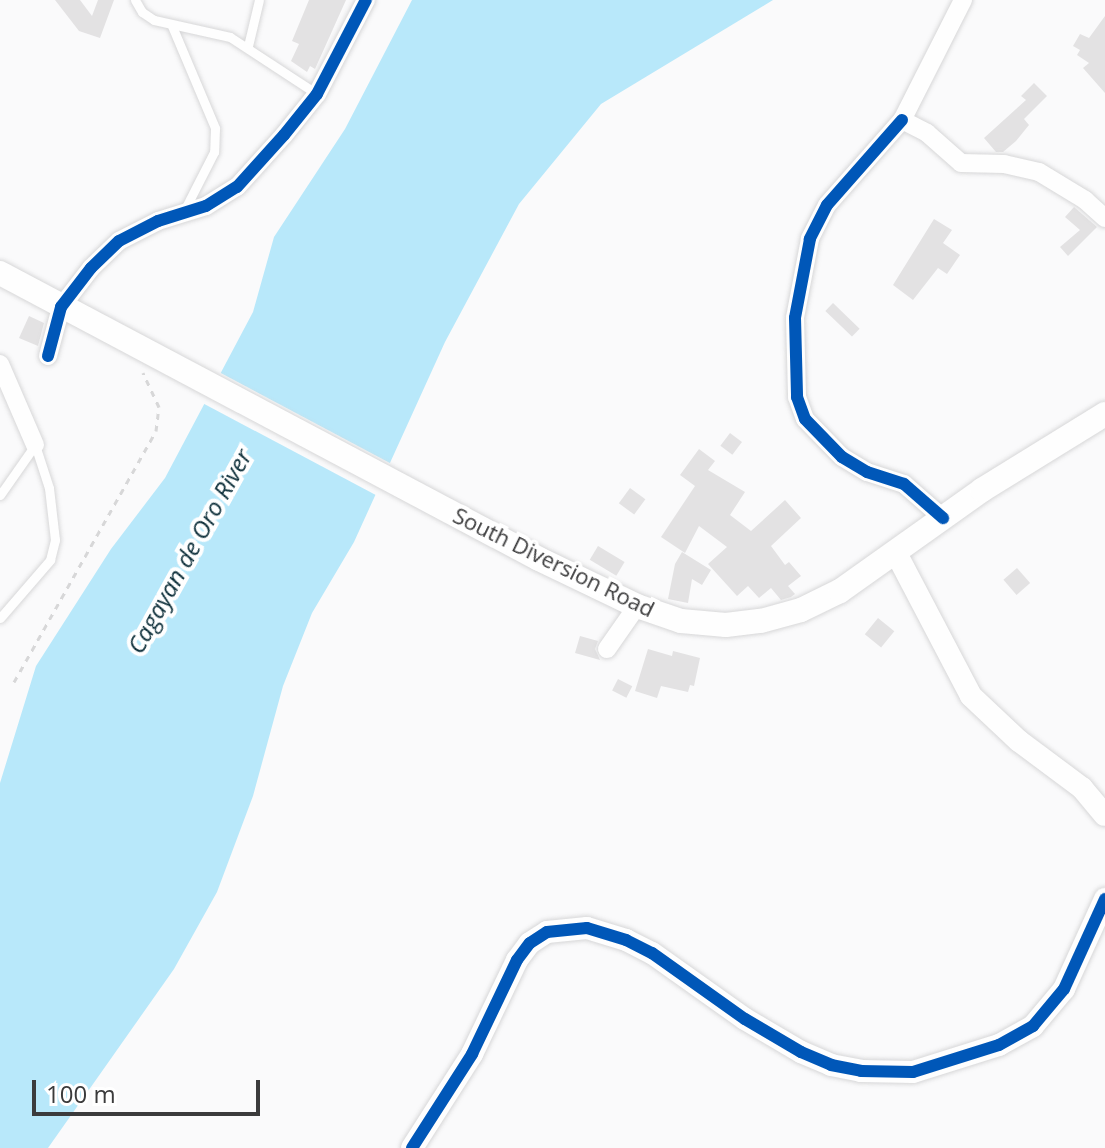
<!DOCTYPE html>
<html>
<head>
<meta charset="utf-8">
<style>
	body { margin:0 }
	#map { position:relative; width:1105px; height:1148px; overflow:hidden; background:#fafafb; font-family:"Open Sans",sans-serif }
	div>[style] { position:absolute }
	[style*='--x'] { left:calc(var(--x)*1px); top:calc(var(--y)*1px); width:calc(var(--w)*1px); rotate:calc(var(--a)*1deg) }
	.water>* { inset:0; background:#b8e8fa }
	.pier>* { inset:0; background:#fafafb; transform-origin:0 0 }
	.building>* { inset:0; background:#e3e2e3; transform-origin:0 0 }
	.path>* { height:3px; margin-top:-1.5px; transform-origin:0; background:repeating-linear-gradient(90deg,#d7d7d8 0 6px,transparent 0 12px) }
	.roads { filter:drop-shadow(0 0 2px #d7d7d8) drop-shadow(0 0 2px #d7d7d8) }
	.service>* { height:9px; margin:-4.5px; padding:0 4.5px; transform-origin:4.5px; border-radius:4.5px; background:#fefefe }
	.minor>* { height:18px; margin:-9px; padding:0 9px; transform-origin:9px; border-radius:9px; background:#fefefe }
	.tertiary>* { height:22px; margin:-11px; padding:0 11px; transform-origin:11px; border-radius:11px; background:#fefefe }
	.secondary>* { height:24px; margin:-12px; padding:0 12px; transform-origin:12px; border-radius:12px; background:#fefefe }
	.cycleway>* { height:12px; margin:-6px; padding:0 6px; transform-origin:6px; border-radius:6px; background:#0057b8 }
	span { translate:-50% -50%; white-space:nowrap; text-align:center; line-height:1.15; -webkit-text-stroke:8px #fff; paint-order:stroke }
	.street-label { font-size:22px; color:#3b3b3c }
	.water-label { font-size:24px; color:#0c2e39; font-style:italic }
	.scale { position:absolute; left:32px; top:1080px; width:228px; height:36px; box-sizing:border-box; border:4px solid #3b3b3c; border-top:0; padding-left:10px; font-size:24px; line-height:28px; white-space:nowrap; color:#3b3b3c; -webkit-text-stroke:6px #fff; paint-order:stroke }
</style>
</head>
<body>
<div id="map">
	<div class="water">
		<i style="clip-path:polygon(412px 0,773px 0,601px 104px,519px 204px,445px 342px,354px 542px,312px 613px,283px 686px,253px 796px,217px 892px,174px 969px,48px 1148px,0 1148px,0 783px,36px 666px,111px 549px,165px 478px,253px 312px,274px 237px,345px 129px)"></i>
	</div>
	<div class="pier">
		<i style="left:217px;top:371px;width:200px;height:35px;rotate:28deg"></i>
	</div>
	<div class="building">
		<i style="clip-path:polygon(55px 0,80px 0,92px 16px,98px 0,114px 0,100px 38px,79px 31px)"></i>
		<i style="clip-path:polygon(309px 0,346px 0,315px 69px,310px 66px,307px 72px,291px 61px,299px 44px,292px 41px)"></i>
		<i style="clip-path:polygon(1105px 16px,1105px 93px,1083px 68px,1089px 63px,1077px 55px,1080px 50px,1073px 46px,1080px 34px,1089px 38px)"></i>
		<i style="clip-path:polygon(1034px 83px,1047px 96px,1024px 119px,1029px 125px,1016px 141px,1003px 152px,996px 152px,984px 138px,1026px 100px,1021px 96px)"></i>
		<i style="clip-path:polygon(1074px 207px,1097px 227px,1068px 256px,1060px 247px,1080px 230px,1065px 217px)"></i>
		<i style="clip-path:polygon(934px 219px,952px 230px,943px 243px,960px 255px,947px 274px,938px 268px,913px 300px,893px 285px)"></i>
		<i style="left:833px;top:303px;width:37px;height:11px;rotate:44deg"></i>
		<i style="clip-path:polygon(29px 316px,44px 323px,38px 346px,19px 338px)"></i>
		<i style="left:730px;top:433px;width:15px;height:16px;rotate:37deg"></i>
		<i style="clip-path:polygon(699px 449px,715px 461px,708px 470px,745px 492px,730px 515px,751px 531px,785px 500px,801px 518px,771px 546px,785px 565px,789px 562px,801px 576px,788px 586px,795px 594px,791px 597px,781px 600px,771px 588px,759px 598px,748px 586px,737px 596px,708px 564px,727px 547px,699px 526px,685px 553px,661px 537px,695px 486px,680px 475px)"></i>
		<i style="left:630px;top:488px;width:19px;height:19px;rotate:36deg"></i>
		<i style="left:598px;top:546px;width:31px;height:16px;rotate:31deg"></i>
		<i style="clip-path:polygon(682px 552px,711px 570px,702px 585px,692px 579px,688px 603px,668px 599px,675px 564px)"></i>
		<i style="left:1017px;top:568px;width:20px;height:18px;rotate:49deg"></i>
		<i style="left:878px;top:618px;width:21px;height:21px;rotate:39deg"></i>
		<i style="clip-path:polygon(580px 636px,598px 641px,595px 649px,600px 660px,575px 653px)"></i>
		<i style="clip-path:polygon(648px 649px,672px 656px,673px 651px,700px 658px,694px 686px,690px 685px,688px 692px,661px 686px,657px 698px,635px 691px)"></i>
		<i style="left:618px;top:679px;width:16px;height:13px;rotate:27deg"></i>
	</div>
	<div class="path">
		<i style="--x:14;--y:682;--w:288;--a:-60.5"></i>
		<i style="--x:156;--y:431;--w:24;--a:-83"></i>
		<i style="--x:159;--y:407;--w:38;--a:-115"></i>
	</div>
	<div class="roads">
		<div class="service">
			<i style="--x:135;--y:0;--w:14;--a:60"></i>
			<i style="--x:142;--y:12;--w:14;--a:34"></i>
			<i style="--x:154;--y:20;--w:78;--a:12.6"></i>
			<i style="--x:230;--y:37;--w:104;--a:33.2"></i>
			<i style="--x:172;--y:26;--w:111;--a:67.1"></i>
			<i style="--x:215;--y:128;--w:24;--a:92"></i>
			<i style="--x:214;--y:152;--w:66;--a:117"></i>
			<i style="--x:248;--y:46;--w:47;--a:-76.6"></i>
			<i style="--x:0;--y:495;--w:61;--a:-55"></i>
			<i style="--x:0;--y:618;--w:77;--a:-49.2"></i>
			<i style="--x:50;--y:560;--w:21;--a:-76"></i>
			<i style="--x:55;--y:540;--w:52;--a:-96.6"></i>
			<i style="--x:49;--y:488;--w:45;--a:-108"></i>
		</div>
		<div class="minor">
			<i style="--x:963;--y:0;--w:135;--a:116.9"></i>
			<i style="--x:902;--y:120;--w:28;--a:27"></i>
			<i style="--x:927;--y:133;--w:45;--a:41.4"></i>
			<i style="--x:961;--y:163;--w:43;--a:1.3"></i>
			<i style="--x:1004;--y:164;--w:36;--a:13"></i>
			<i style="--x:1039;--y:172;--w:54;--a:31.3"></i>
			<i style="--x:1085;--y:200;--w:27;--a:42"></i>
			<i style="--x:902;--y:120;--w:113;--a:131.4"></i>
			<i style="--x:827;--y:205;--w:38;--a:117"></i>
			<i style="--x:810;--y:239;--w:80;--a:100.8"></i>
			<i style="--x:795;--y:318;--w:79;--a:88.5"></i>
			<i style="--x:797;--y:397;--w:23;--a:70"></i>
			<i style="--x:805;--y:419;--w:53;--a:45.8"></i>
			<i style="--x:842;--y:457;--w:29;--a:31"></i>
			<i style="--x:867;--y:472;--w:39;--a:18"></i>
			<i style="--x:904;--y:484;--w:52;--a:41.1"></i>
			<i style="--x:48;--y:356;--w:51;--a:-75.1"></i>
			<i style="--x:61;--y:307;--w:49;--a:-52.4"></i>
			<i style="--x:91;--y:268;--w:39;--a:-44"></i>
			<i style="--x:119;--y:241;--w:44;--a:-27.1"></i>
			<i style="--x:158;--y:221;--w:50;--a:-17.4"></i>
			<i style="--x:206;--y:206;--w:36;--a:-32"></i>
			<i style="--x:237;--y:187;--w:70;--a:-47.9"></i>
			<i style="--x:284;--y:135;--w:53;--a:-51.2"></i>
			<i style="--x:317;--y:94;--w:106;--a:-62.5"></i>
			<i style="--x:0;--y:364;--w:88;--a:66.6"></i>
			<i style="--x:607;--y:649;--w:52;--a:-55.1"></i>
		</div>
		<div class="tertiary">
			<i style="--x:896;--y:553;--w:161;--a:62.3"></i>
			<i style="--x:971;--y:696;--w:66;--a:43.2"></i>
			<i style="--x:1019;--y:741;--w:79;--a:36.7"></i>
			<i style="--x:1082;--y:788;--w:35;--a:50"></i>
			<i style="--x:412;--y:1148;--w:112;--a:-57.4"></i>
			<i style="--x:472;--y:1054;--w:104;--a:-64.4"></i>
			<i style="--x:517;--y:960;--w:21;--a:-53"></i>
			<i style="--x:530;--y:943;--w:20;--a:-33"></i>
			<i style="--x:547;--y:932;--w:40;--a:-5.7"></i>
			<i style="--x:587;--y:928;--w:41;--a:17.1"></i>
			<i style="--x:626;--y:940;--w:29;--a:27"></i>
			<i style="--x:652;--y:953;--w:114;--a:35.4"></i>
			<i style="--x:745;--y:1019;--w:65;--a:30.5"></i>
			<i style="--x:801;--y:1052;--w:33;--a:23"></i>
			<i style="--x:831;--y:1065;--w:31;--a:11"></i>
			<i style="--x:861;--y:1071;--w:52;--a:1.1"></i>
			<i style="--x:913;--y:1072;--w:90;--a:-17.4"></i>
			<i style="--x:999;--y:1045;--w:39;--a:-29"></i>
			<i style="--x:1033;--y:1026;--w:48;--a:-50"></i>
			<i style="--x:1064;--y:989;--w:99;--a:-65.5"></i>
		</div>
		<div class="secondary">
			<i style="--x:0;--y:273;--w:610;--a:27.95"></i>
			<i style="--x:539;--y:559;--w:109;--a:25.6"></i>
			<i style="--x:637;--y:606;--w:46;--a:18.8"></i>
			<i style="--x:681;--y:621;--w:45;--a:5.1"></i>
			<i style="--x:726;--y:625;--w:35;--a:-7"></i>
			<i style="--x:761;--y:621;--w:41;--a:-15.4"></i>
			<i style="--x:801;--y:610;--w:43;--a:-26"></i>
			<i style="--x:840;--y:591;--w:174;--a:-35.4"></i>
			<i style="--x:982;--y:490;--w:145;--a:-31.7"></i>
		</div>
	</div>
	<div class="cycleway">
		<i style="--x:902;--y:120;--w:113;--a:131.4"></i>
		<i style="--x:827;--y:205;--w:38;--a:117"></i>
		<i style="--x:810;--y:239;--w:80;--a:100.8"></i>
		<i style="--x:795;--y:318;--w:79;--a:88.5"></i>
		<i style="--x:797;--y:397;--w:23;--a:70"></i>
		<i style="--x:805;--y:419;--w:53;--a:45.8"></i>
		<i style="--x:842;--y:457;--w:29;--a:31"></i>
		<i style="--x:867;--y:472;--w:39;--a:18"></i>
		<i style="--x:904;--y:484;--w:52;--a:41.1"></i>
		<i style="--x:48;--y:356;--w:51;--a:-75.1"></i>
		<i style="--x:61;--y:307;--w:49;--a:-52.4"></i>
		<i style="--x:91;--y:268;--w:39;--a:-44"></i>
		<i style="--x:119;--y:241;--w:44;--a:-27.1"></i>
		<i style="--x:158;--y:221;--w:50;--a:-17.4"></i>
		<i style="--x:206;--y:206;--w:36;--a:-32"></i>
		<i style="--x:237;--y:187;--w:70;--a:-47.9"></i>
		<i style="--x:284;--y:135;--w:53;--a:-51.2"></i>
		<i style="--x:317;--y:94;--w:106;--a:-62.5"></i>
		<i style="--x:412;--y:1148;--w:112;--a:-57.4"></i>
		<i style="--x:472;--y:1054;--w:104;--a:-64.4"></i>
		<i style="--x:517;--y:960;--w:21;--a:-53"></i>
		<i style="--x:530;--y:943;--w:20;--a:-33"></i>
		<i style="--x:547;--y:932;--w:40;--a:-5.7"></i>
		<i style="--x:587;--y:928;--w:41;--a:17.1"></i>
		<i style="--x:626;--y:940;--w:29;--a:27"></i>
		<i style="--x:652;--y:953;--w:114;--a:35.4"></i>
		<i style="--x:745;--y:1019;--w:65;--a:30.5"></i>
		<i style="--x:801;--y:1052;--w:33;--a:23"></i>
		<i style="--x:831;--y:1065;--w:31;--a:11"></i>
		<i style="--x:861;--y:1071;--w:52;--a:1.1"></i>
		<i style="--x:913;--y:1072;--w:90;--a:-17.4"></i>
		<i style="--x:999;--y:1045;--w:39;--a:-29"></i>
		<i style="--x:1033;--y:1026;--w:48;--a:-50"></i>
		<i style="--x:1064;--y:989;--w:99;--a:-65.5"></i>
	</div>
	<div class="street-label">
		<span style="left:554px;top:562px;rotate:26deg">South Diversion Road</span>
	</div>
	<div class="water-label">
		<span style="left:189px;top:551px;rotate:-61deg">Cagayan de Oro River</span>
	</div>
	<div class="scale">100 m</div>
</div>
</body>
</html>
